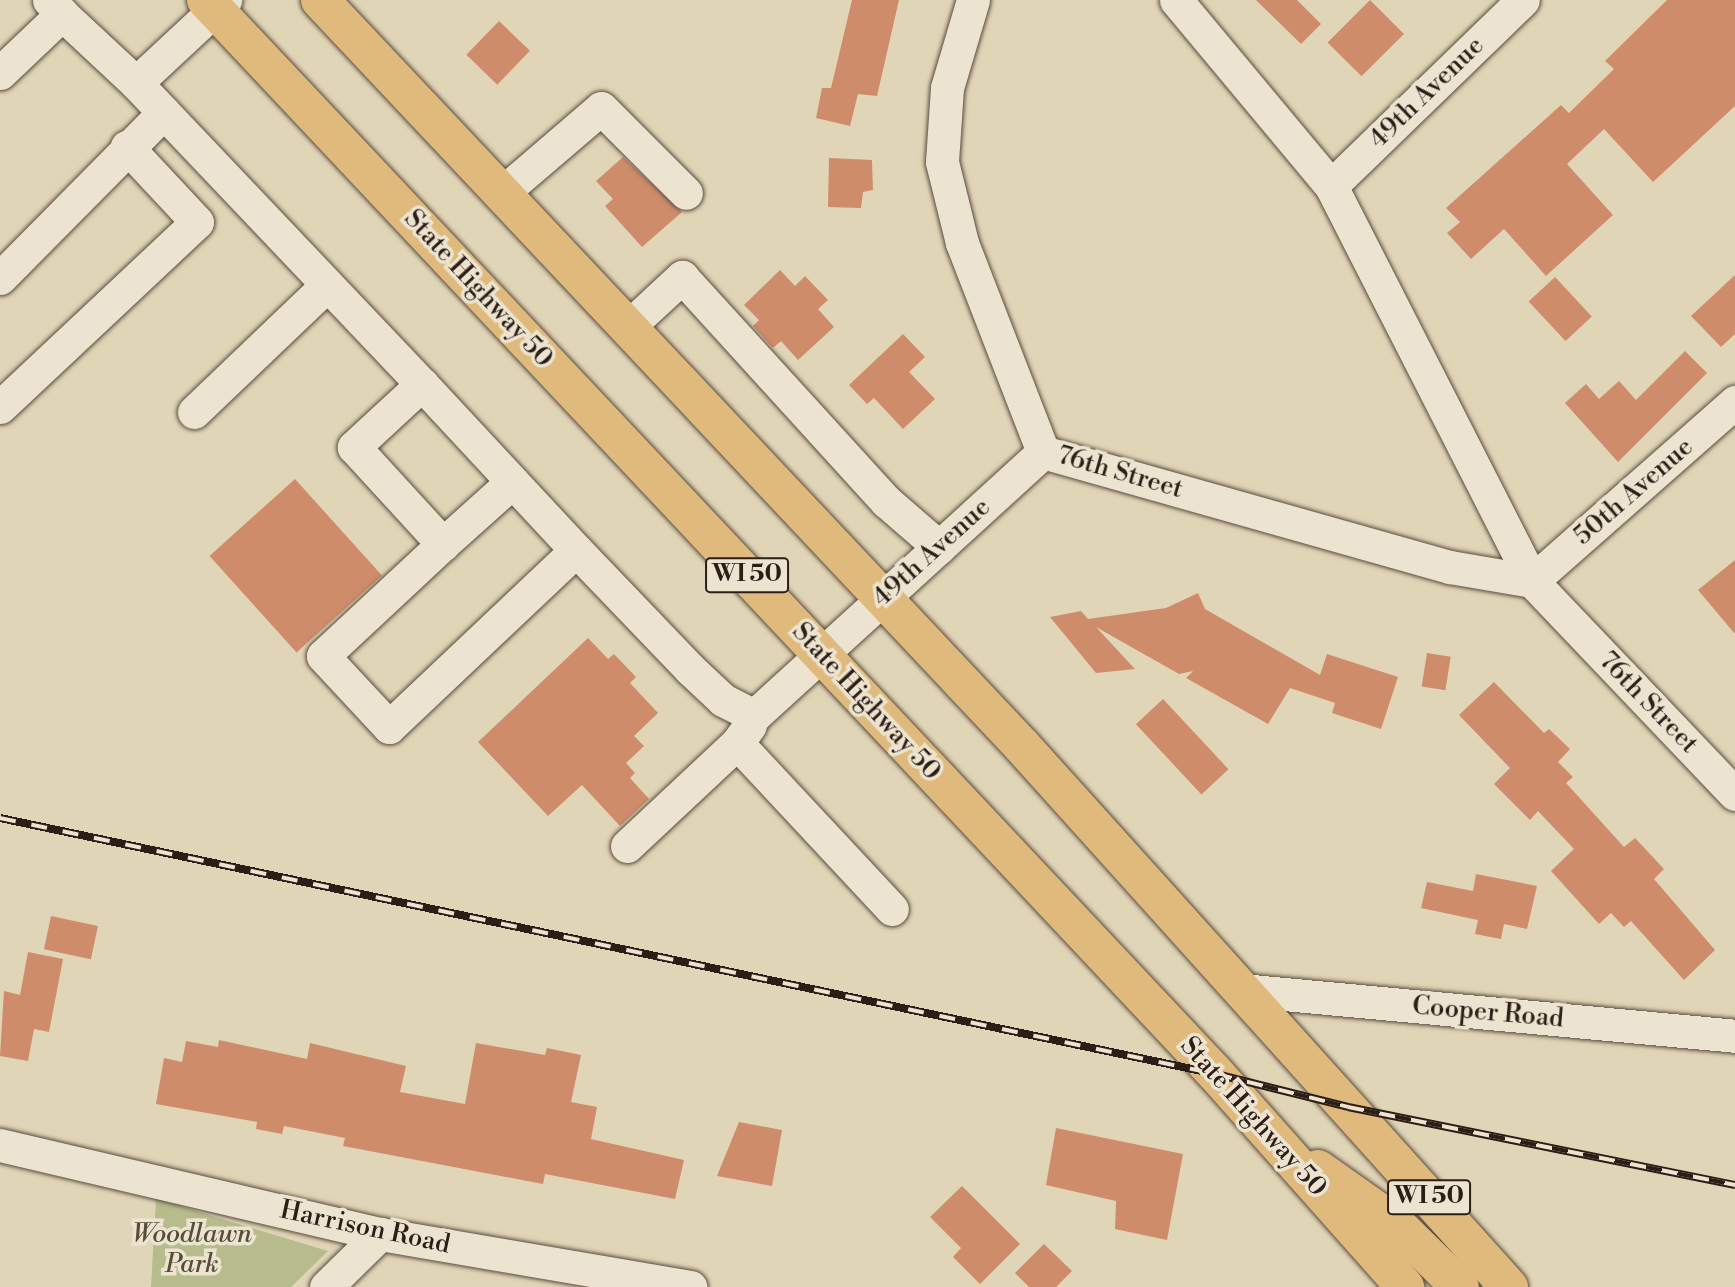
<!DOCTYPE html>
<html>
<head>
<meta charset="utf-8">
<style>
	body { margin:0 }
	#map { position:relative; width:1735px; height:1287px; overflow:hidden; background:#e1d5b7; font-family:"Libre Bodoni",serif }
	div>[style] { position:absolute }
	[style*='--x'] { left:calc(var(--x)*1px); top:calc(var(--y)*1px); width:calc(var(--w)*1px); rotate:calc(var(--a)*1deg) }
	.green>* { inset:0; background:#b7bc8c }
	.building>* { inset:0; background:#cf8c6b; transform-origin:0 0 }
	.roads { filter:drop-shadow(0 0 2px #594c3f) drop-shadow(0 0 2px #594c3f) }
	.minor>* { height:33px; margin:-16.5px; padding:0 16.5px; transform-origin:16.5px; border-radius:16.5px; background:#ece4d0 }
	.major>* { height:38px; margin:-19px; padding:0 19px; transform-origin:19px; border-radius:19px; background:#e0ba7c }
	.rail>* { height:8px; margin-top:-4px; transform-origin:0; background:repeating-linear-gradient(90deg,#ece4d0 0 16px,#2c1e17 0 32px); box-sizing:border-box; border-block:2px solid #2c1e17 }
	span { translate:-50% -50%; white-space:nowrap; text-align:center; line-height:1.15; -webkit-text-stroke:7px #ece4d0; paint-order:stroke }
	.shield-label span { padding:2px 5px; background:#ece4d0; border:2px solid; border-radius:5px; -webkit-text-stroke-width:0 }
	.shield-label { font-size:24px; color:#2c1e17; font-weight:700 }
	.street-label { font-size:26px; color:#2c1e17 }
	.park-label { font-size:26px; color:#564d3a; font-style:italic }
</style>
</head>
<body>
<div id="map">
	<div class="green">
		<i style="clip-path:polygon(156px 1199px,328px 1251px,291px 1287px,151px 1287px)"></i>
	</div>
	<div class="building">
		<i style="clip-path:polygon(852px 0,899px 0,877px 96px,858px 94px,850px 126px,816px 118px,822px 88px,831px 88px)"></i>
		<i style="clip-path:polygon(1256px 0,1297px 0,1321px 24px,1301px 44px)"></i>
		<i style="left:1370px;top:0;width:48px;height:60px;rotate:45deg"></i>
		<i style="clip-path:polygon(1667px 0,1735px 0,1735px 106px,1653px 182px,1604px 129px,1567px 164px,1613px 215px,1546px 276px,1504px 229px,1471px 259px,1447px 233px,1460px 222px,1446px 208px,1561px 105px,1569px 113px,1614px 69px,1605px 61px)"></i>
		<i style="left:499px;top:21px;width:43px;height:47px;rotate:44deg"></i>
		<i style="clip-path:polygon(623px 157px,682px 212px,642px 247px,605px 206px,613px 199px,596px 181px)"></i>
		<i style="clip-path:polygon(829px 158px,872px 160px,873px 190px,863px 192px,861px 208px,828px 207px)"></i>
		<i style="clip-path:polygon(780px 270px,795px 286px,805px 276px,828px 300px,818px 309px,834px 327px,798px 360px,781px 341px,773px 348px,753px 326px,759px 320px,744px 305px)"></i>
		<i style="clip-path:polygon(1735px 275px,1735px 334px,1721px 347px,1691px 316px)"></i>
		<i style="left:1555px;top:277px;width:54px;height:36px;rotate:47deg"></i>
		<i style="clip-path:polygon(903px 334px,925px 357px,909px 372px,935px 399px,903px 429px,874px 398px,867px 404px,849px 385px)"></i>
		<i style="clip-path:polygon(1685px 351px,1707px 373px,1618px 462px,1565px 403px,1586px 384px,1599px 399px,1619px 381px,1636px 400px)"></i>
		<i style="left:295px;top:479px;width:130px;height:115px;rotate:48deg"></i>
		<i style="clip-path:polygon(1735px 560px,1735px 634px,1698px 590px)"></i>
		<i style="clip-path:polygon(1198px 593px,1205px 609px,1320px 675px,1327px 654px,1398px 677px,1381px 729px,1332px 713px,1335px 703px,1290px 688px,1268px 724px,1186px 678px,1193px 671px,1179px 674px,1096px 627px,1135px 669px,1096px 673px,1050px 617px,1081px 611px,1088px 619px,1166px 608px)"></i>
		<i style="clip-path:polygon(588px 638px,608px 659px,614px 654px,636px 677px,630px 683px,658px 713px,634px 736px,644px 746px,626px 763px,635px 773px,630px 778px,649px 799px,620px 826px,582px 785px,548px 816px,478px 742px)"></i>
		<i style="left:1427px;top:653px;width:24px;height:34px;rotate:9deg"></i>
		<i style="clip-path:polygon(1494px 682px,1544px 733px,1549px 729px,1570px 749px,1558px 762px,1573px 777px,1566px 783px,1624px 847px,1635px 838px,1664px 869px,1654px 879px,1715px 950px,1684px 980px,1631px 921px,1624px 927px,1611px 913px,1599px 924px,1551px 871px,1574px 849px,1538px 811px,1530px 820px,1494px 784px,1510px 768px,1459px 715px)"></i>
		<i style="left:1163px;top:699px;width:96px;height:37px;rotate:47deg"></i>
		<i style="clip-path:polygon(1476px 874px,1537px 886px,1527px 929px,1504px 924px,1501px 939px,1475px 934px,1478px 920px,1421px 908px,1427px 882px,1473px 891px)"></i>
		<i style="left:51px;top:916px;width:48px;height:34px;rotate:12deg"></i>
		<i style="clip-path:polygon(28px 952px,63px 959px,49px 1032px,34px 1029px,28px 1061px,0 1056px,4px 991px,20px 995px)"></i>
		<i style="clip-path:polygon(219px 1040px,307px 1059px,310px 1043px,406px 1066px,400px 1092px,465px 1104px,476px 1043px,545px 1055px,547px 1048px,581px 1055px,571px 1102px,597px 1107px,591px 1139px,684px 1160px,675px 1199px,545px 1174px,543px 1184px,343px 1146px,345px 1138px,284px 1126px,282px 1134px,256px 1129px,257px 1122px,156px 1104px,164px 1058px,182px 1062px,186px 1041px,218px 1047px)"></i>
		<i style="clip-path:polygon(739px 1122px,782px 1130px,772px 1186px,717px 1176px)"></i>
		<i style="clip-path:polygon(1056px 1128px,1183px 1154px,1167px 1240px,1115px 1229px,1116px 1201px,1046px 1185px)"></i>
		<i style="clip-path:polygon(962px 1186px,1020px 1244px,980px 1284px,953px 1257px,961px 1248px,930px 1217px)"></i>
		<i style="clip-path:polygon(1044px 1244px,1072px 1271px,1056px 1287px,1029px 1287px,1015px 1273px)"></i>
	</div>
	<div class="roads">
		<div class="minor">
			<i style="--x:973;--y:0;--w:92;--a:106.5"></i>
			<i style="--x:947;--y:88;--w:74;--a:93.9"></i>
			<i style="--x:942;--y:162;--w:83;--a:76.1"></i>
			<i style="--x:962;--y:243;--w:224;--a:68.8"></i>
			<i style="--x:1043;--y:452;--w:423;--a:15.8"></i>
			<i style="--x:1450;--y:567;--w:83;--a:9.7"></i>
			<i style="--x:1532;--y:581;--w:271;--a:-41.4"></i>
			<i style="--x:1176;--y:0;--w:242;--a:50.2"></i>
			<i style="--x:1331;--y:186;--w:443;--a:63"></i>
			<i style="--x:1532;--y:581;--w:294;--a:46.4"></i>
			<i style="--x:62;--y:14;--w:101;--a:43"></i>
			<i style="--x:136;--y:83;--w:415;--a:46.5"></i>
			<i style="--x:0;--y:73;--w:86;--a:-43.6"></i>
			<i style="--x:62;--y:14;--w:19;--a:-133"></i>
			<i style="--x:136;--y:83;--w:122;--a:-43"></i>
			<i style="--x:1331;--y:186;--w:267;--a:-44.1"></i>
			<i style="--x:502;--y:193;--w:130;--a:-40.6"></i>
			<i style="--x:601;--y:108;--w:120;--a:45"></i>
			<i style="--x:0;--y:278;--w:233;--a:-45.3"></i>
			<i style="--x:628;--y:327;--w:74;--a:-42.8"></i>
			<i style="--x:682;--y:277;--w:304;--a:47.7"></i>
			<i style="--x:887;--y:502;--w:69;--a:40.9"></i>
			<i style="--x:0;--y:407;--w:270;--a:-43.2"></i>
			<i style="--x:197;--y:222;--w:103;--a:-133"></i>
			<i style="--x:194;--y:412;--w:184;--a:-43.7"></i>
			<i style="--x:443;--y:544;--w:93;--a:-41.9"></i>
			<i style="--x:576;--y:550;--w:226;--a:-132.9"></i>
			<i style="--x:422;--y:384;--w:93;--a:137.2"></i>
			<i style="--x:354;--y:447;--w:132;--a:47.5"></i>
			<i style="--x:443;--y:544;--w:164;--a:137"></i>
			<i style="--x:323;--y:656;--w:97;--a:47.1"></i>
			<i style="--x:389;--y:727;--w:257;--a:-43.4"></i>
			<i style="--x:576;--y:550;--w:165;--a:46.2"></i>
			<i style="--x:690;--y:669;--w:45;--a:43.2"></i>
			<i style="--x:723;--y:700;--w:35;--a:27"></i>
			<i style="--x:754;--y:716;--w:391;--a:-42.4"></i>
			<i style="--x:737;--y:743;--w:227;--a:47"></i>
			<i style="--x:627;--y:846;--w:151;--a:-43.1"></i>
			<i style="--x:737;--y:743;--w:22;--a:-54"></i>
			<i style="--x:1241;--y:990;--w:496;--a:5.3"></i>
			<i style="--x:0;--y:1145;--w:390;--a:13.2"></i>
			<i style="--x:380;--y:1234;--w:315;--a:9.7"></i>
			<i style="--x:326;--y:1287;--w:76;--a:-44.5"></i>
		</div>
		<div class="major">
			<i style="--x:206;--y:0;--w:1474;--a:46.76"></i>
			<i style="--x:1216;--y:1074;--w:285;--a:48.4"></i>
			<i style="--x:320;--y:0;--w:1024;--a:46.74"></i>
			<i style="--x:1022;--y:746;--w:728;--a:48.01"></i>
			<i style="--x:1318;--y:1169;--w:97;--a:35.3"></i>
			<i style="--x:1397;--y:1225;--w:88;--a:44.5"></i>
		</div>
	</div>
	<div class="rail">
		<i style="--x:0;--y:818;--w:1243;--a:11.89"></i>
		<i style="--x:1216;--y:1074;--w:136;--a:14"></i>
		<i style="--x:1348;--y:1107;--w:395;--a:11.4"></i>
	</div>
	<div class="shield-label">
		<span style="left:747px;top:575px">WI 50</span>
		<span style="left:1429px;top:1197px">WI 50</span>
	</div>
	<div class="street-label">
		<span style="left:1427px;top:93px;rotate:-44deg">49th Avenue</span>
		<span style="left:478px;top:289px;rotate:47deg">State Highway 50</span>
		<span style="left:1120px;top:473px;rotate:16deg">76th Street</span>
		<span style="left:1634px;top:492px;rotate:-41deg">50th Avenue</span>
		<span style="left:932px;top:553px;rotate:-42deg">49th Avenue</span>
		<span style="left:866px;top:702px;rotate:47deg">State Highway 50</span>
		<span style="left:1648px;top:703px;rotate:46deg">76th Street</span>
		<span style="left:1488px;top:1013px;rotate:5deg">Cooper Road</span>
		<span style="left:1253px;top:1117px;rotate:48deg">State Highway 50</span>
		<span style="left:365px;top:1228px;rotate:12deg">Harrison Road</span>
	</div>
	<div class="park-label">
		<span style="left:192px;top:1250px">Woodlawn<br>Park</span>
	</div>
</div>
</body>
</html>
